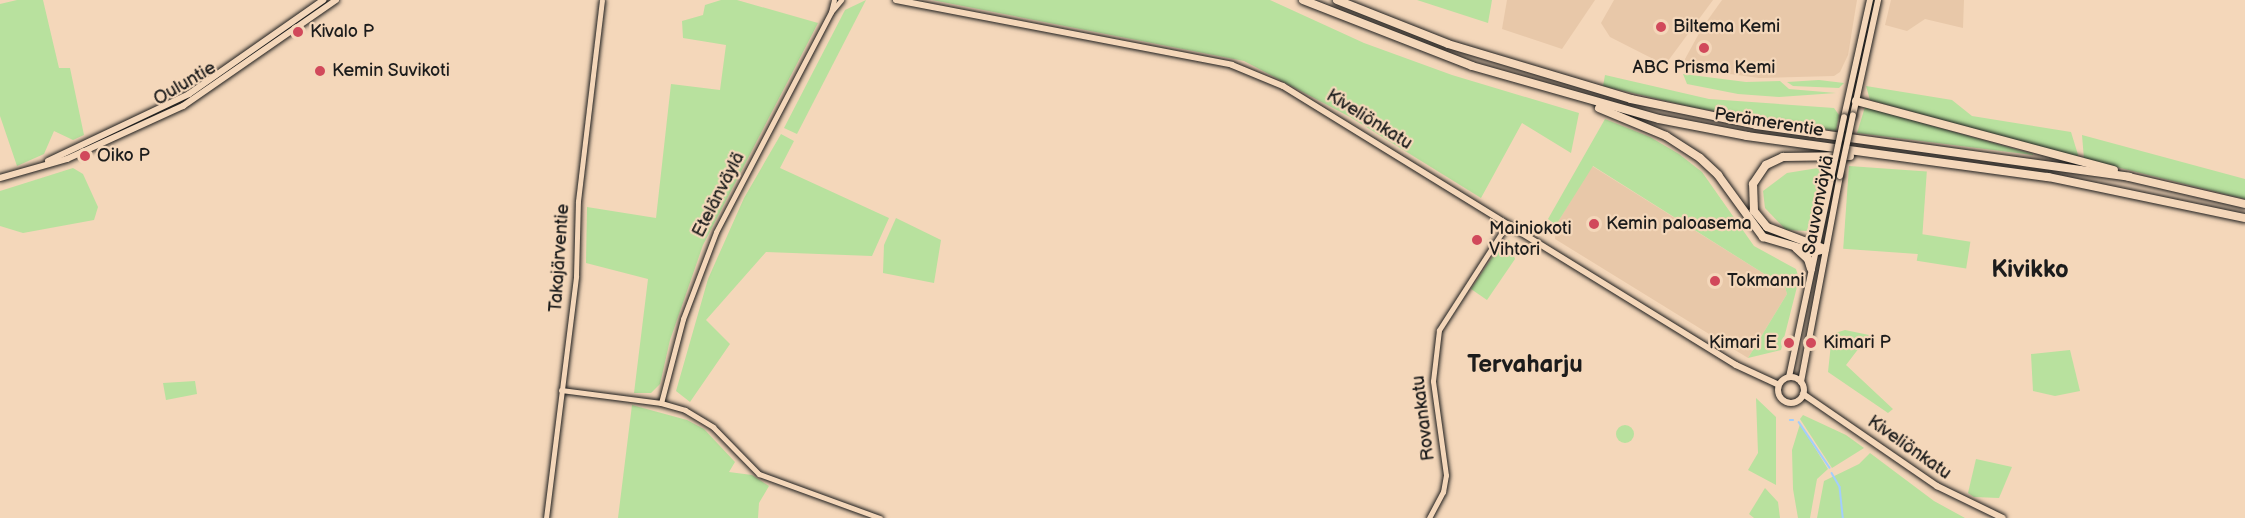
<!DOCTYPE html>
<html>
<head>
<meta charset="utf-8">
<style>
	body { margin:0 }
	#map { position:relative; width:2245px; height:518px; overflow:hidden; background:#f4d7ba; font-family:"Balsamiq Sans",sans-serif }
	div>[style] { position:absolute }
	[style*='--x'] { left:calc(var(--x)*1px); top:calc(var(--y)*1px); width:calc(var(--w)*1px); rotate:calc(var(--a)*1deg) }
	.built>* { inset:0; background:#e8c8a9 }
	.green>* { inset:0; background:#b8e19e; transform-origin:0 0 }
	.round { border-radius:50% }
	.stream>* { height:1.5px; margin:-0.75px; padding:0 0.75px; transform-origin:0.75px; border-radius:0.75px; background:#a2cefc }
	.roads { filter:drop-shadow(0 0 2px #1c1c1c) drop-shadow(0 0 2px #1c1c1c) }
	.tertiary>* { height:5px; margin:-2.5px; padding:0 2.5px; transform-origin:2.5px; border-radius:2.5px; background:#f4d7ba }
	.secondary>* { height:6px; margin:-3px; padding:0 3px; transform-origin:3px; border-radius:3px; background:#f4d7ba }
	.secondary>.ring { margin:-3px; padding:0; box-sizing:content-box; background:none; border:6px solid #f4d7ba; border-radius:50% }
	.motorway>* { height:8px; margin:-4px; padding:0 4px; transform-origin:4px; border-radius:4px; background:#f4d7ba }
	.bridges { filter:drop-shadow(0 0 2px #1c1c1c) drop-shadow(0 0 2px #1c1c1c) }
	.secondary-bridge>* { height:6px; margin:-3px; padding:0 3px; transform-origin:3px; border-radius:3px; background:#f4d7ba }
	.dots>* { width:16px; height:16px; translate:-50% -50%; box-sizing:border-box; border:3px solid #f4d7ba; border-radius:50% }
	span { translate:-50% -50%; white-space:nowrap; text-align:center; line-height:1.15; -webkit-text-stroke:4.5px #f4d7ba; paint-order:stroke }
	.poi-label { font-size:18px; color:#1c1c1c }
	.left { translate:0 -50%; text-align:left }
	.right { translate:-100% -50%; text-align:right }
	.street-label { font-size:18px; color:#1c1c1c }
	.district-label { font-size:24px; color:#1c1c1c; font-weight:700 }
</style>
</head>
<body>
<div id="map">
	<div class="built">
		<i style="clip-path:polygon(1507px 0,1595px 0,1562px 49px,1502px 29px)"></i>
		<i style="clip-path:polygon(1614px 0,1713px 0,1665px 65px,1610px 37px,1601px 23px)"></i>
		<i style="clip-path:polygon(1722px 0,1857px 0,1848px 55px,1840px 72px,1834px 76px,1759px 78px,1686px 68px,1685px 59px,1702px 28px)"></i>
		<i style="clip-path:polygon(1891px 0,1964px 0,1963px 28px,1925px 19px,1907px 31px,1885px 25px)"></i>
		<i style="clip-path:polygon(1592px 166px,1785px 287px,1787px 294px,1748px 358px,1555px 239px,1556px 225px)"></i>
	</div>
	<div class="green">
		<i style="clip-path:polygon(17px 0,43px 0,59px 68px,70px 68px,84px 135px,73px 140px,54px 131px,44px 154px,17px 166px,0 116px,0 4px)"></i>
		<i style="clip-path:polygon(721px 0,737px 0,818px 23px,703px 245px,670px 340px,660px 384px,651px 393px,634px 393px,648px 279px,586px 263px,587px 207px,656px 218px,671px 84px,720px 90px,726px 45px,683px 38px,682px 21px,703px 15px,705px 5px)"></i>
		<i style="clip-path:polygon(866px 0,797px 134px,784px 128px,845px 10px)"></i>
		<i style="clip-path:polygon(932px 0,1270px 0,1364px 43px,1452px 75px,1579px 113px,1571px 153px,1522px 123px,1481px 198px,1350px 117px,1244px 61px)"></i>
		<i style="clip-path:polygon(1417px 0,1492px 0,1488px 23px)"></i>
		<i style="clip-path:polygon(1683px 74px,1746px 82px,1780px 81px,1789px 89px,1836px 93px,1779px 97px,1738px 94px,1687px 84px)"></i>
		<i style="clip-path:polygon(1605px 75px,1709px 99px,1834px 108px,1839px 115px,1836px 131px,1692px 107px,1603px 86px)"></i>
		<i style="clip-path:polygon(1819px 80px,1844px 83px,1839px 88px,1793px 86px,1787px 82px)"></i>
		<i style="clip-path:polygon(1866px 86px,1952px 100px,1972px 116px,2071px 132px,2079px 158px,1870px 100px)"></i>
		<i style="clip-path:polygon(1865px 107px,2033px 154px,2033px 155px,1857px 133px)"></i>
		<i style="clip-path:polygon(1605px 119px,1650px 137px,1679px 154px,1702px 172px,1754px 246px,1796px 269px,1799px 279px,1781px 350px,1748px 358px,1787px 294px,1785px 287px,1593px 166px,1556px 225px,1548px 219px)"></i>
		<i style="clip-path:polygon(781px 134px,794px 141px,780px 168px,889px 218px,872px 256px,766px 252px,706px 320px,730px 344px,690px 402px,676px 391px,708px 279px,744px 198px)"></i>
		<i style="clip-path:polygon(2082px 135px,2245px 179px,2245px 199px,2084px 159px)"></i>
		<i style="left:1849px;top:166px;width:78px;height:83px;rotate:4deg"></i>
		<i style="clip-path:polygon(73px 168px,83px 174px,98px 207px,94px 220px,23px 233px,0 226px,0 191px)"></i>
		<i style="clip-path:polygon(1818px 168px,1821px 171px,1807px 231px,1786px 230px,1765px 208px,1763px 191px,1787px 173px)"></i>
		<i style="clip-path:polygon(896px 218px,941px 240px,934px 283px,883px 273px,884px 245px)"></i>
		<i style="left:1921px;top:234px;width:50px;height:27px;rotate:9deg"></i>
		<i style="clip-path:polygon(1509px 240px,1515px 259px,1487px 300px,1471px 289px,1503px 241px)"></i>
		<i style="clip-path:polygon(1845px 330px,1869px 335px,1846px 365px,1893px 409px,1888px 413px,1828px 372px,1832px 334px)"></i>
		<i style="clip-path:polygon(2070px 350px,2080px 391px,2055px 396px,2033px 391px,2031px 354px)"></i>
		<i style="clip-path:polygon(195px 381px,197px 394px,166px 400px,163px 383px)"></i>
		<i style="clip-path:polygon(1756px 398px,1776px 417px,1776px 485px,1748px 470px,1758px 453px)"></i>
		<i style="clip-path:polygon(632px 405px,687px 420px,704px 429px,735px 462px,729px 472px,752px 475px,769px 486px,759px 503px,758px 518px,618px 518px)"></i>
		<i style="clip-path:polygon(1803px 415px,1846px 435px,1864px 448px,1832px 468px,1800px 419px)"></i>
		<i style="clip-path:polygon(1800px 424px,1828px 469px,1817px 479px,1810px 518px,1798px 518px,1793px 489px,1792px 450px)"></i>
		<i class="round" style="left:1616px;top:425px;width:18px;height:18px"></i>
		<i style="clip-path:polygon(1870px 453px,1934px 501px,1965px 518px,1817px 518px,1824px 481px,1859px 464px)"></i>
		<i style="clip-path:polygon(1976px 459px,2012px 467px,1999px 498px,1974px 497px,1968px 493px)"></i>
		<i style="clip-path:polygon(1765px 488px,1778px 502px,1780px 518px,1754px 518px,1749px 514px)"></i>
	</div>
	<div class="stream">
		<i style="--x:1790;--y:420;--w:3;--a:0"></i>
		<i style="--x:1799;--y:422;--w:55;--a:56"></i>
		<i style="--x:1832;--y:473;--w:16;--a:60"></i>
		<i style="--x:1840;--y:487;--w:31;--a:84"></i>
	</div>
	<div class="roads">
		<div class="tertiary">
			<i style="--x:831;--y:12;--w:12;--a:-76"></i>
			<i style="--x:561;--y:390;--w:101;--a:7.4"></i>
			<i style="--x:661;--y:403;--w:25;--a:16"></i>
			<i style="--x:685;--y:410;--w:33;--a:31"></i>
			<i style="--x:713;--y:427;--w:66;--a:45.6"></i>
			<i style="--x:759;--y:474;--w:129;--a:20"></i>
			<i style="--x:661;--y:403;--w:87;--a:-75.3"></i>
			<i style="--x:683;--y:319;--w:93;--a:-69.2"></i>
			<i style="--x:716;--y:232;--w:248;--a:-62.4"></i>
			<i style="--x:831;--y:12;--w:16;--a:-50"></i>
			<i style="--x:546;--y:518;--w:244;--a:-82.9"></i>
			<i style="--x:576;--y:276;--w:75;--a:-88.5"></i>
			<i style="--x:578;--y:201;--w:202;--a:-83.2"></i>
			<i style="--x:1429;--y:518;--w:30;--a:-62"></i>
			<i style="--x:1443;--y:492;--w:17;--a:-80"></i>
			<i style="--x:1446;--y:475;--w:95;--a:-97.9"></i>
			<i style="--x:1433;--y:381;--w:51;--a:-83.3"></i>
			<i style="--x:1439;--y:330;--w:127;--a:-57.2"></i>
		</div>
		<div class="secondary">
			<i style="--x:896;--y:0;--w:342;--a:10.9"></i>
			<i style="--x:1232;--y:65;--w:55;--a:22.4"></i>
			<i style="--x:1283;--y:86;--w:532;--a:31.63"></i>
			<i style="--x:1736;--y:365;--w:47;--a:24.9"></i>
			<i style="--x:1853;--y:115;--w:118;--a:-77.7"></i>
			<i style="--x:1844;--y:117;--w:120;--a:-77.5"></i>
			<i style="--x:48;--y:161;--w:156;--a:-25.4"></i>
			<i style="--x:189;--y:94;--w:164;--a:-35"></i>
			<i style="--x:0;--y:178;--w:70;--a:-15.8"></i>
			<i style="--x:67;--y:159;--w:128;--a:-24.6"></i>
			<i style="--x:183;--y:106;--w:186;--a:-34.7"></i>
			<i style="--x:1789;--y:377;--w:208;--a:-78"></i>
			<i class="ring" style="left:1778px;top:377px;width:20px;height:20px"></i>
			<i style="--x:1801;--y:382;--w:210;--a:-79.3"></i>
			<i style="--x:1803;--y:394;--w:163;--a:34.5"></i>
			<i style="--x:1937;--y:486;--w:73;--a:25.9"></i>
		</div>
		<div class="motorway">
			<i style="--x:1303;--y:0;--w:181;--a:21.3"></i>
			<i style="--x:1472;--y:66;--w:194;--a:15.8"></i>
			<i style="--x:1659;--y:119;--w:90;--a:10.9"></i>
			<i style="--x:1747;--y:136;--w:304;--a:7.8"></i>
			<i style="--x:2048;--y:177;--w:201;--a:11.8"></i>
			<i style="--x:1337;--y:0;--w:119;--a:21.6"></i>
			<i style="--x:1448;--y:44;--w:191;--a:16.7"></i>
			<i style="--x:1631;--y:99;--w:128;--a:11.7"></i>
			<i style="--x:1756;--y:125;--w:377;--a:7.9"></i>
			<i style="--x:2129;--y:177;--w:119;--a:13.1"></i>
			<i style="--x:1856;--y:101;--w:267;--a:15"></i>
			<i style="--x:1599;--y:108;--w:73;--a:22.7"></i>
			<i style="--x:1666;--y:136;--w:40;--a:32.9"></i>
			<i style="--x:1700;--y:158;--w:25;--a:43"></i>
			<i style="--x:1718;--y:175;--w:77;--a:54"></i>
			<i style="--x:1763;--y:237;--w:53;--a:16.4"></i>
			<i style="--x:1814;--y:252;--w:11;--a:-15"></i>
			<i style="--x:1796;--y:248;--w:16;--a:43"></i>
			<i style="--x:1808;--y:259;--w:10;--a:73"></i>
			<i style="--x:1825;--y:249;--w:62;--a:-159.2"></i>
			<i style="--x:1767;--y:227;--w:21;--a:-129"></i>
			<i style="--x:1754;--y:211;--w:27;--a:-92"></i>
			<i style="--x:1753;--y:184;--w:23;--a:-56"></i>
			<i style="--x:1766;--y:165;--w:19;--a:-25"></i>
			<i style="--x:1783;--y:157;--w:67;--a:-0.9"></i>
		</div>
	</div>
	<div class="bridges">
		<div class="secondary-bridge">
			<i style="--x:1832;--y:174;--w:58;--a:-78.1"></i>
			<i style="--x:1840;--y:176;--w:62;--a:-78"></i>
		</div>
	</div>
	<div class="dots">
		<i style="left:1661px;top:27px;background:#d1495b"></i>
		<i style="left:298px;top:32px;background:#d1495b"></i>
		<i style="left:1704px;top:48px;background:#d1495b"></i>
		<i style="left:320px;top:71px;background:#d1495b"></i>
		<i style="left:85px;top:156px;background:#d1495b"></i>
		<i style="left:1594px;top:224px;background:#d1495b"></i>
		<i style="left:1477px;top:240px;background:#d1495b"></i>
		<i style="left:1715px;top:281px;background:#d1495b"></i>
		<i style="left:1789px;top:343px;background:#d1495b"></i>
		<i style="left:1811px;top:343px;background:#d1495b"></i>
	</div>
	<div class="poi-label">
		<span class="left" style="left:1673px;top:27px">Biltema Kemi</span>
		<span class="left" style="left:310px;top:32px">Kivalo P</span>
		<span style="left:1704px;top:68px">ABC Prisma Kemi</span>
		<span class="left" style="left:332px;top:71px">Kemin Suvikoti</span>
		<span class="left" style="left:97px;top:156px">Oiko P</span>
		<span class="left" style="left:1606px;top:224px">Kemin paloasema</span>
		<span class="left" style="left:1489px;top:240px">Mainiokoti<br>Vihtori</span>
		<span class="left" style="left:1727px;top:281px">Tokmanni</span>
		<span class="right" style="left:1777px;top:343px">Kimari E</span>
		<span class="left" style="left:1823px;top:343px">Kimari P</span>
	</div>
	<div class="street-label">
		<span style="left:185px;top:84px;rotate:-30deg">Ouluntie</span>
		<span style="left:1369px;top:120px;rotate:32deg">Kiveliönkatu</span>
		<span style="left:1769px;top:123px;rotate:9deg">Perämerentie</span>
		<span style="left:719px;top:195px;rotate:-63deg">Etelänväylä</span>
		<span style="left:1819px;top:205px;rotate:-79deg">Sauvonväylä</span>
		<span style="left:560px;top:258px;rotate:-86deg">Takajärventie</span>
		<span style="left:1424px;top:418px;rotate:-97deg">Rovankatu</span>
		<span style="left:1909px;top:448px;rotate:35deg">Kiveliönkatu</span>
	</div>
	<div class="district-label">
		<span style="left:2030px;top:270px">Kivikko</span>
		<span style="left:1525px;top:365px">Tervaharju</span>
	</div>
</div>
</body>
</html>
